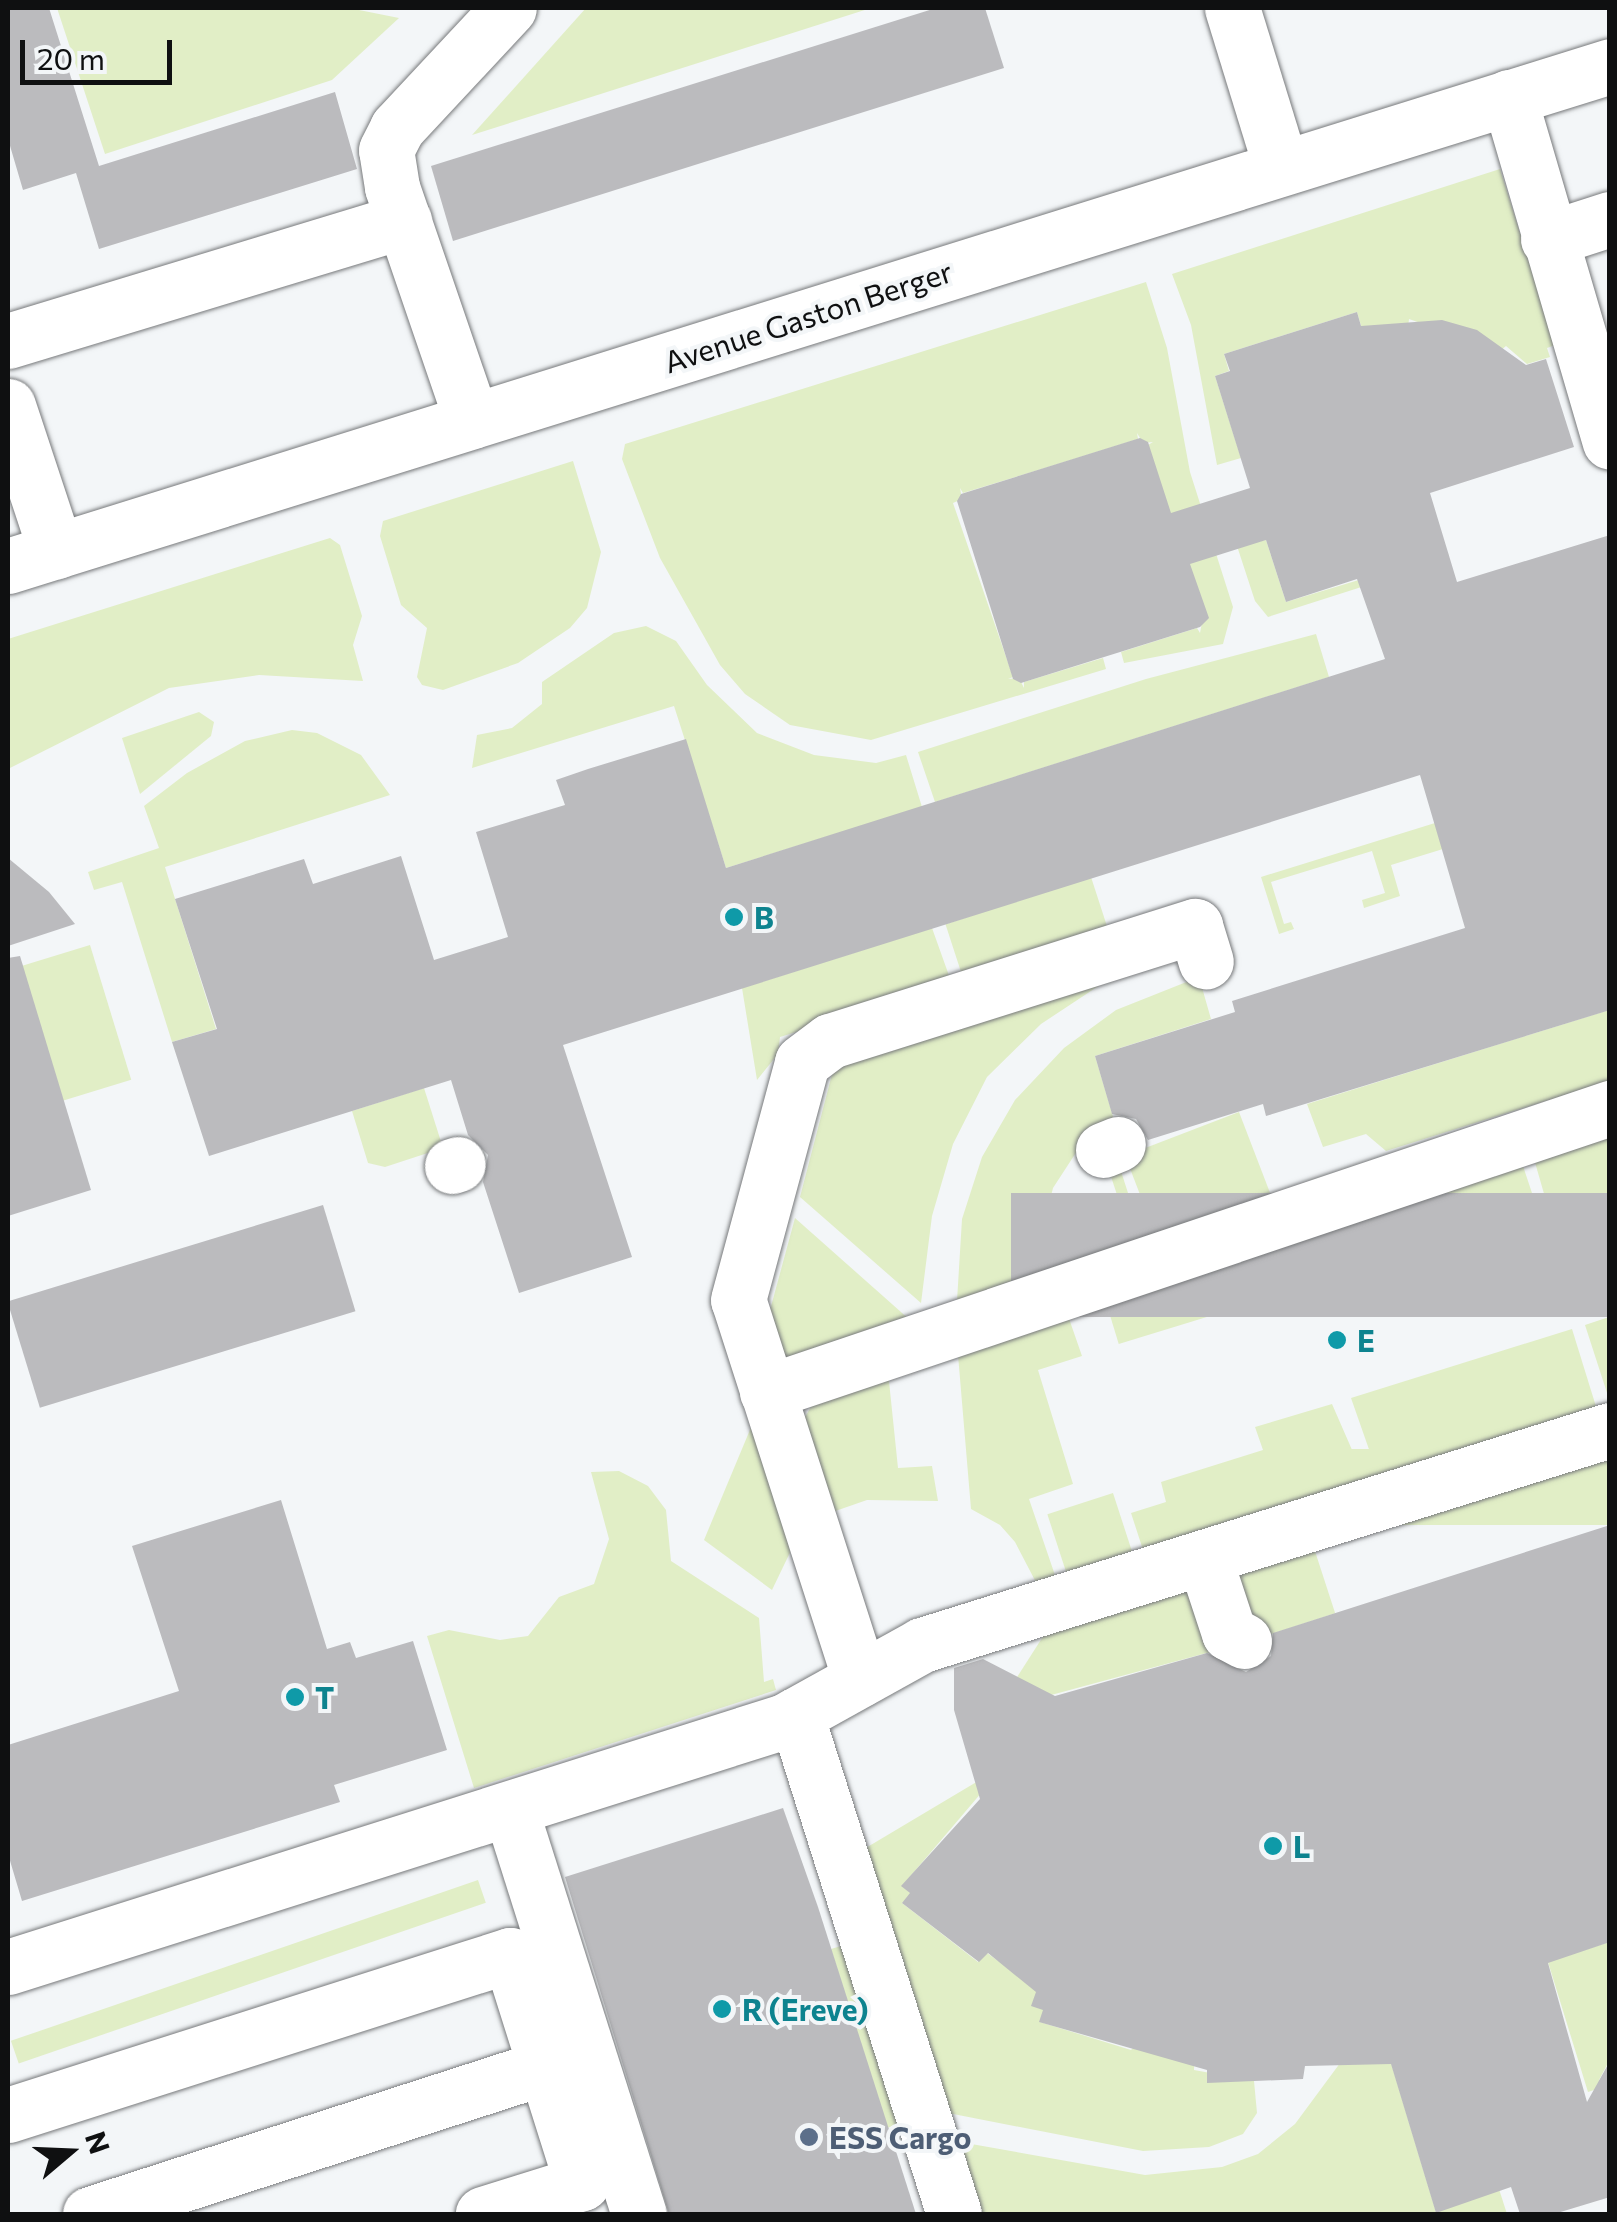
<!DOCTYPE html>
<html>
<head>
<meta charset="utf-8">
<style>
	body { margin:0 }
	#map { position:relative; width:1617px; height:2222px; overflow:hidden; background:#f3f6f8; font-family:Commissioner,sans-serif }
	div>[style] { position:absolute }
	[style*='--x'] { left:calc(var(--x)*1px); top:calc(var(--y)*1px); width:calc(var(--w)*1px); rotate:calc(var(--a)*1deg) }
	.green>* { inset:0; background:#e1eec6; transform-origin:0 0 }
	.building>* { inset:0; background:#bbbbbe; transform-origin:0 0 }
	.roads { filter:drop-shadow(0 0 2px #77797b) drop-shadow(0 0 2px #77797b) }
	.minor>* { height:55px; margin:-27.5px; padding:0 27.5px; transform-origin:27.5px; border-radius:27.5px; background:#fff }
	.dots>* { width:28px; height:28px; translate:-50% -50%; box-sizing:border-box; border:5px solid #f3f6f8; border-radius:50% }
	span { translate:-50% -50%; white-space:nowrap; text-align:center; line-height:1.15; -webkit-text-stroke:8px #f3f6f8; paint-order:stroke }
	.street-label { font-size:30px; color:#0f1011 }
	.culture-label { font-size:30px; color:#0d838f; font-weight:700 }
	.left { translate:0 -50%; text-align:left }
	.service-label { font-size:30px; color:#4e5e75; font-weight:700 }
	.frame { position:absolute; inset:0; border:10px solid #0f1011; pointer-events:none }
	.north { position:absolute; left:20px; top:2102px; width:100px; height:100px; -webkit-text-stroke:8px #f3f6f8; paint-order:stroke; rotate:71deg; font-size:28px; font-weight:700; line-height:40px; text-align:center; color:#0f1011 }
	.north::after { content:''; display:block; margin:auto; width:35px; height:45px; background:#0f1011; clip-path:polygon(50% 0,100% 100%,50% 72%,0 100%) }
	.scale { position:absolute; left:20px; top:40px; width:152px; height:45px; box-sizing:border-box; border:5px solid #0f1011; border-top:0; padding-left:12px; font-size:30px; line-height:35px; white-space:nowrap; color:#0f1011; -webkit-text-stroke:8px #f3f6f8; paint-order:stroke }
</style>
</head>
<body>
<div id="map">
	<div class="green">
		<i style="clip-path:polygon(57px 8px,349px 8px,399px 18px,332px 80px,105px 154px)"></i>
		<i style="clip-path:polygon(586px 8px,871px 8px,472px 135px)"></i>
		<i style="clip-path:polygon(1500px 169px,1555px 345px,1547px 348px,1550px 357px,1527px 364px,1506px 346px,1500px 351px,1409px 319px,1408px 328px,1362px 329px,1357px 312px,1224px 354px,1229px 371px,1215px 376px,1241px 458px,1217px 465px,1191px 325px,1172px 274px)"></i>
		<i style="clip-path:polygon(1146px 282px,1167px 348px,1190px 472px,1233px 607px,1223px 644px,1124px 663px,1121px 652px,1197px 628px,1200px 633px,1203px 617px,1148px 445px,1153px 442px,1143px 443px,1137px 433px,1138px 439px,1045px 468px,963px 493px,960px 488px,962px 499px,953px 503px,1013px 677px,1008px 679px,1019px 678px,1024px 688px,1024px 682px,1103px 658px,1106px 669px,871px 740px,790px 725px,745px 694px,720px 665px,660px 558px,622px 459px,625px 444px)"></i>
		<i style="clip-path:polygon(573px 461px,601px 552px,587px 608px,570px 628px,518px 663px,443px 690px,422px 685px,417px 677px,427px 628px,401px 605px,380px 536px,383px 521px)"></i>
		<i style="clip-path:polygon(330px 538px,340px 545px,362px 616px,353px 645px,363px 681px,259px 675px,169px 688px,8px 769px,8px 639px)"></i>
		<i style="clip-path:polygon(1266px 540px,1286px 602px,1448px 553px,1449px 559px,1268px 617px,1255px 601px,1237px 546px)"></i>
		<i style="clip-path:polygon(646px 626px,676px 641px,707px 685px,757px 733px,814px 755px,876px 763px,906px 755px,922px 807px,726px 868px,674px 706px,472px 768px,477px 735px,512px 728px,542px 704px,542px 682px,614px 633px)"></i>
		<i style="clip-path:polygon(1316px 634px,1329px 677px,935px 802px,918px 752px,1146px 679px)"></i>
		<i style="clip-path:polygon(199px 712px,214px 722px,211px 736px,140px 794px,122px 738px)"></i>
		<i style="clip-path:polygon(292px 730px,317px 733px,361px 755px,390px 795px,165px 867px,216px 1029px,172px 1042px,122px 882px,94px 890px,88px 872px,159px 848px,144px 806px,187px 773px,245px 741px)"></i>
		<i style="clip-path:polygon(1435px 823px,1443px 849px,1391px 865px,1400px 896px,1364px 908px,1362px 900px,1385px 893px,1372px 851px,1271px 882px,1284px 924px,1291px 922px,1294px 929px,1279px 934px,1261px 877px)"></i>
		<i style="left:1091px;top:877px;width:60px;height:153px;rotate:72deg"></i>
		<i style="clip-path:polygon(932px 928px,952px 984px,780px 1037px,778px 1054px,757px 1080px,742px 988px)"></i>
		<i style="left:90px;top:945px;width:141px;height:75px;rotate:73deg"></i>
		<i style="clip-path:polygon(evenodd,1199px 977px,1211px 1019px,1095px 1056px,1120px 1140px,1112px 1143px,1144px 1243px,957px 1301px,962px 1219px,982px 1157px,1015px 1100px,1064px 1048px,1116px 1010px,1199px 977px,1094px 1125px,1124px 1216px,1039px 1243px,1053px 1188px,1094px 1125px)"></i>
		<i style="clip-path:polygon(1100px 985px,1041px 1024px,987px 1077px,953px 1144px,932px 1216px,921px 1303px,800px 1197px,836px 1059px)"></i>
		<i style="clip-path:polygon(1609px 1010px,1609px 1081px,1386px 1151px,1366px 1134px,1323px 1147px,1307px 1104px)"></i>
		<i style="clip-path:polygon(424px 1088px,443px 1148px,385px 1167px,368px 1163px,352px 1111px)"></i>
		<i style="left:1239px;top:1112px;width:96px;height:122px;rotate:69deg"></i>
		<i style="clip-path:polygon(1609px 1136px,1609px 1193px,1549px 1211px,1534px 1159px)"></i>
		<i style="clip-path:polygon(1522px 1163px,1539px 1214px,1510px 1223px,1489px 1218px,1424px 1238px,1398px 1224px,1391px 1204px)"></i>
		<i style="clip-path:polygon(1381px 1207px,1399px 1242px,1433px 1247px,1321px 1282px,1304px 1231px)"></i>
		<i style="clip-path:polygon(795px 1218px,919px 1328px,776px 1375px,763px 1336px)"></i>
		<i style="left:1284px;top:1238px;width:53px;height:189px;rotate:73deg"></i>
		<i style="clip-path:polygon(1065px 1307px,1082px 1356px,1038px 1370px,1073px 1484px,1029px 1499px,1058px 1584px,1040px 1590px,1015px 1542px,1000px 1525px,971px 1509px,957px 1343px)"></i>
		<i style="clip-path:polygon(1609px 1317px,1610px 1317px,1609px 1399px,1585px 1325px)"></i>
		<i style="clip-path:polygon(1572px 1329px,1598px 1413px,1391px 1473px,1372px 1458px,1351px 1398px)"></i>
		<i style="clip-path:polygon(887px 1362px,898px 1468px,932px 1466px,938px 1501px,867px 1500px,821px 1516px,795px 1434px,825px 1383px)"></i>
		<i style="clip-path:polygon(1332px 1404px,1356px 1459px,1347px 1489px,1145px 1556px,1131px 1513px,1166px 1502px,1161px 1482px,1263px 1450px,1255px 1427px)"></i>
		<i style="clip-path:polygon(757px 1413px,797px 1538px,772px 1590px,704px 1540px)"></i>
		<i style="left:1609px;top:1449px;width:76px;height:296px;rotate:90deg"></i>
		<i style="clip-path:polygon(619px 1471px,648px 1486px,666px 1510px,671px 1561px,759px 1618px,764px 1682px,773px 1679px,776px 1690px,474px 1788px,427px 1636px,449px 1630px,500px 1640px,528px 1636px,559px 1597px,594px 1584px,609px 1539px,591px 1472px)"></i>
		<i style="left:1113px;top:1493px;width:69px;height:69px;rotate:72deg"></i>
		<i style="left:1312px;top:1542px;width:75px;height:85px;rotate:72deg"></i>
		<i style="clip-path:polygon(1192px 1579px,1214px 1651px,996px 1710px,1051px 1624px)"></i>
		<i style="clip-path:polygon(1005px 1765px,902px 1886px,913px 1895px,902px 1903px,978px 1962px,983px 1950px,998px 1961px,1042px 1896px,1046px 2011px,1040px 2022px,1131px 2050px,1197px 1986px,1194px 2070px,1254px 2081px,1257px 2113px,1243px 2134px,1209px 2147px,1143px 2151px,943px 2112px,854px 1855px)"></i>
		<i style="left:478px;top:1880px;width:24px;height:494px;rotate:71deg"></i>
		<i style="clip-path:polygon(1609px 1942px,1609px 2061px,1599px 2080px,1609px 2085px,1588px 2092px,1548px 1962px)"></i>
		<i style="clip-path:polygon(851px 1943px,899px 2124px,887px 2128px,831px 1949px)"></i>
		<i style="clip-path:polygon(1349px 2051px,1389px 2056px,1436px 2212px,1499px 2189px,1507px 2214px,968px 2214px,952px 2148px,960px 2142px,1145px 2175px,1222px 2167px,1258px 2154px,1295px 2124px)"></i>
	</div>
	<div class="building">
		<i style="clip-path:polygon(8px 8px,49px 8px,99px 166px,335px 92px,357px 169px,99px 249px,76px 173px,23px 190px,8px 139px)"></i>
		<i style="clip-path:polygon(936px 8px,985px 8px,1004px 68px,453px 241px,431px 166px)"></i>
		<i style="clip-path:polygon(1357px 312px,1361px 326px,1442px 320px,1477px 330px,1526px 365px,1546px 359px,1574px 447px,1430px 493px,1457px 582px,1610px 535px,1610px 1010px,1266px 1116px,1263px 1104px,1148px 1140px,1136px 1119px,1112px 1114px,1095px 1056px,1235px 1012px,1232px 1001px,1465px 928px,1420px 775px,563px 1045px,632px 1257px,519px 1293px,483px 1182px,488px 1155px,468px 1135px,451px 1080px,209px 1156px,172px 1042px,217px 1029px,175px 899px,304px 859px,313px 884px,401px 856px,434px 960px,508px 937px,476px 832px,565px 805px,556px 780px,588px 769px,686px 739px,726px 868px,1385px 659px,1357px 579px,1286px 602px,1266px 540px,1190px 564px,1209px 618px,1200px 627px,1021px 683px,1013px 679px,957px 501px,961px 494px,1140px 438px,1148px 442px,1171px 513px,1250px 488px,1215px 376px,1230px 371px,1224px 354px)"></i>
		<i style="clip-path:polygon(8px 858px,49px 892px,75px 924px,8px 946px)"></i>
		<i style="clip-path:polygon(20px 956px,91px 1190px,8px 1216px,8px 958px)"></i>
		<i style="left:1610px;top:1193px;width:124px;height:599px;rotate:90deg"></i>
		<i style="left:323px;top:1205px;width:111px;height:330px;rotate:73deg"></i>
		<i style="clip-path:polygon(281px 1500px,327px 1649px,350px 1642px,356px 1658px,413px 1641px,447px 1750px,334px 1785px,340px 1802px,22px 1901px,8px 1854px,8px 1745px,179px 1691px,132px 1546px)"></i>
		<i style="clip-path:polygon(1610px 1525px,1610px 1942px,1548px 1963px,1587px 2102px,1610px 2061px,1610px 2197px,1554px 2214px,1520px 2214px,1511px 2187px,1436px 2213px,1391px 2064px,1305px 2066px,1303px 2079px,1207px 2083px,1207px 2070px,1039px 2022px,1043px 2010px,1031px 2006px,1036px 1992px,988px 1953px,979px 1962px,902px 1903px,910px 1893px,901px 1886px,980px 1799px,954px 1710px,954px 1668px,983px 1659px,1055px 1696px,1207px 1653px,1246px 1672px,1271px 1656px,1273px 1633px)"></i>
		<i style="clip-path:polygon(783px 1808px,818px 1907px,916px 2214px,669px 2214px,565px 1877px)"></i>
	</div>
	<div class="roads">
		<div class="minor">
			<i style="--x:1232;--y:8;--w:163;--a:72.9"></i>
			<i style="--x:1509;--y:97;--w:359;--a:73.7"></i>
			<i style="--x:1548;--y:239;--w:65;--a:-17.9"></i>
			<i style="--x:8;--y:341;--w:414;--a:-16.9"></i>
			<i style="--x:8;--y:406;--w:153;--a:71.7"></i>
			<i style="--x:472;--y:421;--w:247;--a:-108.9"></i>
			<i style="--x:392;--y:187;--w:37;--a:-99"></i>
			<i style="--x:386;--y:150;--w:25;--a:-63"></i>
			<i style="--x:397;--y:128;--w:164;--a:-47"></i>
			<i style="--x:8;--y:566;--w:1678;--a:-17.33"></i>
			<i style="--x:1103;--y:1150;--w:16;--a:-22"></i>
			<i style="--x:452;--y:1166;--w:6;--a:-18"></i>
			<i style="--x:767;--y:1392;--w:890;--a:-18.62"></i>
			<i style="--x:1204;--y:1557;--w:80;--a:71.8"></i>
			<i style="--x:1229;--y:1633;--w:17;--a:28"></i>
			<i style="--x:860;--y:1679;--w:398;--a:-107.8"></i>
			<i style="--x:738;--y:1300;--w:246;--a:-74.9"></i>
			<i style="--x:802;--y:1062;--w:35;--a:-37"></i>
			<i style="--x:830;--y:1041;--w:383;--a:-17.5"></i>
			<i style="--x:1195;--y:926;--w:37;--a:73"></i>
			<i style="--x:796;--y:1715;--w:523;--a:72.43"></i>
			<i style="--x:511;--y:1811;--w:423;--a:72.4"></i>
			<i style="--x:8;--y:1967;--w:815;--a:-17.57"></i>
			<i style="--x:785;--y:1721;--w:157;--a:-29"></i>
			<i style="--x:922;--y:1645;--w:721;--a:-17.35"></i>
			<i style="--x:8;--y:2115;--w:527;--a:-17.68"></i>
			<i style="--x:510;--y:1955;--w:239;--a:72.5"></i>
			<i style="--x:582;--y:2183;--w:104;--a:162.6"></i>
			<i style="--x:90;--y:2214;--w:478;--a:-17.9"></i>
		</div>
	</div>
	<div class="dots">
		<i style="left:734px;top:917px;background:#0f9aa8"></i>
		<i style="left:1337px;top:1340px;background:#0f9aa8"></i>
		<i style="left:295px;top:1697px;background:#0f9aa8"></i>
		<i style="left:1273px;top:1846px;background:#0f9aa8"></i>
		<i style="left:722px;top:2009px;background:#0f9aa8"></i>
		<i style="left:809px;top:2137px;background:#5c6f8a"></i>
	</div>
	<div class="street-label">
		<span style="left:808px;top:316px;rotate:-18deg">Avenue Gaston Berger</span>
	</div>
	<div class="culture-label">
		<span class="left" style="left:754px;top:917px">B</span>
		<span class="left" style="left:1357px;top:1340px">E</span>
		<span class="left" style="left:315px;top:1697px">T</span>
		<span class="left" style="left:1293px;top:1846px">L</span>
		<span class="left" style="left:742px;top:2009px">R (Ereve)</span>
	</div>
	<div class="service-label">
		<span class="left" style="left:829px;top:2137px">ESS Cargo</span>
	</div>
	<div class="frame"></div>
	<div class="north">N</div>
	<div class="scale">20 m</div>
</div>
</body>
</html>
